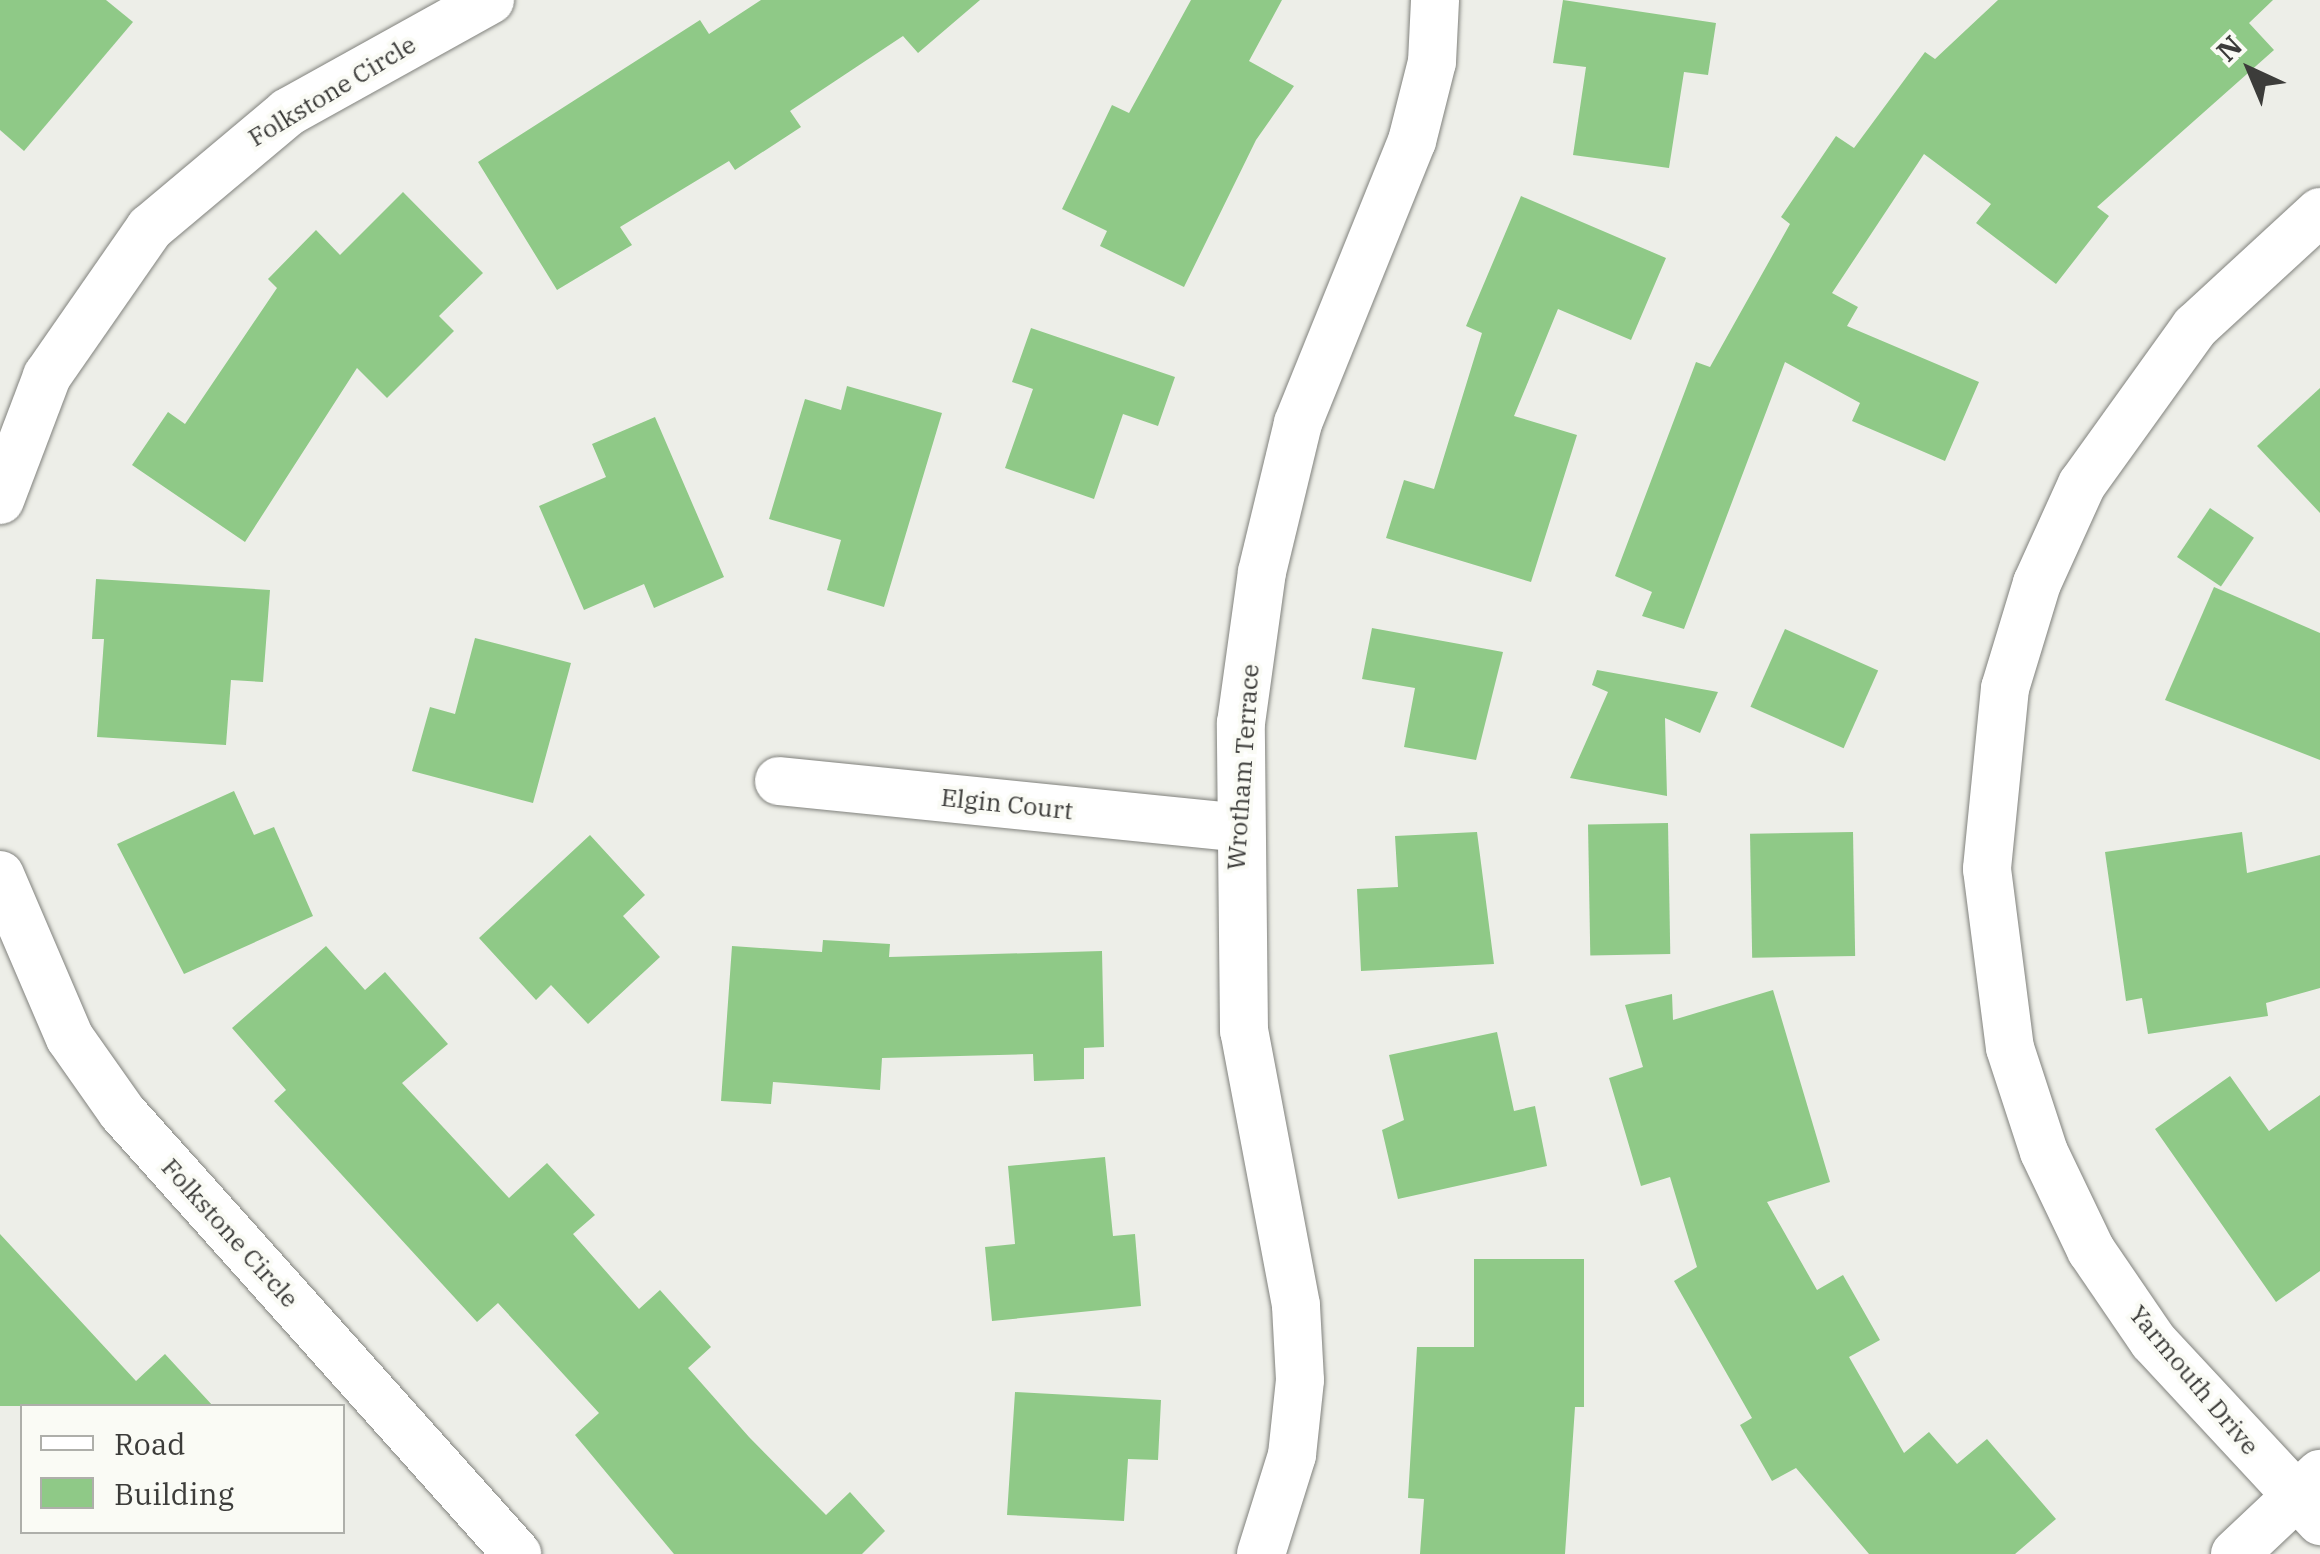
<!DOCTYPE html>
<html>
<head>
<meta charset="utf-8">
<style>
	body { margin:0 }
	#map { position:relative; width:2320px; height:1554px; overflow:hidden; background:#edeee8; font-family:"IBM Plex Serif",serif }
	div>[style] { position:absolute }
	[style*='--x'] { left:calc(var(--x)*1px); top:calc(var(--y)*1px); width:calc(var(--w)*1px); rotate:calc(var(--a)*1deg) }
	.building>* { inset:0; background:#8fc987; transform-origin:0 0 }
	.roads { filter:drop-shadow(0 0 2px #81827d) drop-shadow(0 0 2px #81827d) }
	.minor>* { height:48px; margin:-24px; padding:0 24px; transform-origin:24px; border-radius:24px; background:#fff }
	span { translate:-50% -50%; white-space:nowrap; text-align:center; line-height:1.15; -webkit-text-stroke:8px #fafbf5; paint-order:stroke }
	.street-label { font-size:25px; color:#3c3c3a }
	.legend { position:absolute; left:20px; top:1404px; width:325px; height:130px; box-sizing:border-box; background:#fafbf5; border:2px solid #aeafaa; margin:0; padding:12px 18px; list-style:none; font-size:30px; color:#3c3c3a }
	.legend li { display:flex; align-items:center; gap:20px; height:50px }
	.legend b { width:50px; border:2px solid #aeafaa }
	.north { position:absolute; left:2200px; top:20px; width:100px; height:100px; -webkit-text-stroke:8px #fafbf5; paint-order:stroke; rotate:316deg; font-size:28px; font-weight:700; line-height:40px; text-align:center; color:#3c3c3a }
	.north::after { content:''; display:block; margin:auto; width:35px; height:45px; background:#3c3c3a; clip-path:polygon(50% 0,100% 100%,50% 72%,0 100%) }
</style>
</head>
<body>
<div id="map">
	<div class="building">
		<i style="clip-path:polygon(0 0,106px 0,133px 22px,24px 151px,0 130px)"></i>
		<i style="clip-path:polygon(761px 0,980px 0,918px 53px,903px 36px,790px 111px,801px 127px,735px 170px,729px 161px,620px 227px,632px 245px,557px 290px,478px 162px,700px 20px,709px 34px)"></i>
		<i style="clip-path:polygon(1191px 0,1282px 0,1249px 61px,1294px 86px,1256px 140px,1184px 287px,1100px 246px,1107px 231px,1062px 209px,1112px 105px,1129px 113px)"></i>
		<i style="clip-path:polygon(1563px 0,1716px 23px,1708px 75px,1684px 72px,1669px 168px,1573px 155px,1586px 67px,1553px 63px)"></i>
		<i style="clip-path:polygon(1998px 0,2273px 0,2249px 23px,2274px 50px,2097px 207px,2109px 216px,2056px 284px,1976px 223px,1991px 204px,1924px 154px,1832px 293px,1858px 307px,1847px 326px,1979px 382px,1945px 461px,1852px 421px,1860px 403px,1785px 362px,1684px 629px,1642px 616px,1652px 592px,1615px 576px,1696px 362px,1710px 367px,1790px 224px,1781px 217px,1836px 136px,1854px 148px,1925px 52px,1935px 59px)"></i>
		<i style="clip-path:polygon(403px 192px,483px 273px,439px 316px,454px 331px,387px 398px,357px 368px,245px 542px,132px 465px,168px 412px,185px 424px,277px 288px,268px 279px,316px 230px,340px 255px)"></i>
		<i style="clip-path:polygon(1521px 196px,1666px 258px,1631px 340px,1558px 309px,1514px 416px,1577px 435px,1531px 582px,1386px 538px,1404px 480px,1434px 489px,1482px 333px,1466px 326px)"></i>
		<i style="clip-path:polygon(1031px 328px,1175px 377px,1158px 426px,1123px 414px,1094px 499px,1005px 468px,1033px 389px,1012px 382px)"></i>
		<i style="clip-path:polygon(847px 386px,942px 413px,884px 607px,827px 590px,841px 540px,769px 519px,805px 399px,841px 410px)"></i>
		<i style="clip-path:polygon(2320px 388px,2320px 513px,2257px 446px)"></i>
		<i style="clip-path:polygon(655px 417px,724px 577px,654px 608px,644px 584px,584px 610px,539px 506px,606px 477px,592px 444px)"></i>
		<i style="left:2210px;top:508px;width:53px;height:59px;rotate:34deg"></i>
		<i style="clip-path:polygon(96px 579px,270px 590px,263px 682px,231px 680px,226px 745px,97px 737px,104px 639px,92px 639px)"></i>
		<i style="clip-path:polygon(2214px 587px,2320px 633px,2320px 760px,2165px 700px)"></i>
		<i style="clip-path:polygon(1372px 628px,1503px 652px,1476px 760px,1404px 747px,1415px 688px,1362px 679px)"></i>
		<i style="left:1785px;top:629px;width:102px;height:85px;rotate:24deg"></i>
		<i style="clip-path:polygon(475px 638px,571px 663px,533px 803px,412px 771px,430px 707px,455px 714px)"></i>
		<i style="clip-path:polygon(1597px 670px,1718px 692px,1700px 733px,1665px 718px,1667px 796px,1570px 778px,1608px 692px,1592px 685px)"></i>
		<i style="clip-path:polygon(234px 791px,254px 835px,274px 827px,313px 916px,184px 974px,117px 844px)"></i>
		<i style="left:1668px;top:823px;width:131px;height:80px;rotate:89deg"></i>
		<i style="clip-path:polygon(1477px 832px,1494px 964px,1361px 971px,1357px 889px,1398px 887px,1395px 836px)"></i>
		<i style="left:1853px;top:832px;width:124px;height:103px;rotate:89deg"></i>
		<i style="clip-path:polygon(2242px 832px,2247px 873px,2320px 855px,2320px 988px,2266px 1003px,2268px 1016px,2148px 1034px,2142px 998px,2126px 1001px,2105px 852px)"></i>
		<i style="clip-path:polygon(590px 835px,645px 895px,623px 916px,660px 957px,588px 1024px,551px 985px,536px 1000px,479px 938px)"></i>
		<i style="clip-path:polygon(823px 940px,890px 944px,889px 957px,1102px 951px,1104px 1047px,1084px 1048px,1084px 1079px,1034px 1081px,1033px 1054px,882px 1058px,880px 1090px,773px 1082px,771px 1104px,721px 1101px,732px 946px,822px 952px)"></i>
		<i style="clip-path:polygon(326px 946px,365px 990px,385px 972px,448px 1044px,402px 1083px,509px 1198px,547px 1163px,595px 1215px,573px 1234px,639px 1309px,660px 1290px,711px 1347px,688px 1368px,749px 1437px,826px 1515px,850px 1492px,885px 1531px,862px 1554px,674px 1554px,575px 1435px,599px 1413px,498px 1303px,477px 1322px,274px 1101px,286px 1090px,232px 1028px)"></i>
		<i style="clip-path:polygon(1773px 990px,1830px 1182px,1767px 1202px,1817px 1290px,1843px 1275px,1880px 1340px,1849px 1357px,1904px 1453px,1929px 1432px,1957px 1464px,1987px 1439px,2056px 1519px,2015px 1554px,1869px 1554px,1796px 1468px,1772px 1481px,1740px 1425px,1752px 1418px,1674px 1281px,1697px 1267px,1670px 1177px,1641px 1186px,1609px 1078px,1643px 1067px,1625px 1005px,1672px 994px,1673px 1020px)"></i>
		<i style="clip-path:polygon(1497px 1032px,1514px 1111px,1535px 1106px,1547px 1166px,1398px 1199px,1382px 1130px,1404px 1120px,1389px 1055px)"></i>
		<i style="clip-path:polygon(2230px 1076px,2269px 1131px,2320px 1095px,2320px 1271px,2276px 1302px,2155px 1129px)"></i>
		<i style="clip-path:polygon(1105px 1157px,1113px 1236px,1135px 1234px,1141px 1306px,992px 1321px,985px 1247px,1015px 1244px,1008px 1166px)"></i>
		<i style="clip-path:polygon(0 1234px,136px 1381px,165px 1354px,213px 1406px,0 1406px)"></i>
		<i style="clip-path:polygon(1474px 1259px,1584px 1259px,1584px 1407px,1575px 1407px,1565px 1554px,1420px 1554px,1424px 1499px,1408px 1498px,1417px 1347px,1474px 1347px)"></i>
		<i style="clip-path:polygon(1015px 1392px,1161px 1400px,1158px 1460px,1128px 1459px,1124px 1521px,1007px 1515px)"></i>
	</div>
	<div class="roads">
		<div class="minor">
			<i style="--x:2320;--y:212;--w:170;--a:137.4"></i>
			<i style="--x:2195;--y:327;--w:193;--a:125.7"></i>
			<i style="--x:2082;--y:484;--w:109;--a:114.4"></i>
			<i style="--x:2037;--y:583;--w:110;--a:106.9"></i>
			<i style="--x:2005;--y:688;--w:182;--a:95.7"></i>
			<i style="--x:1987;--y:869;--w:180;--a:82.7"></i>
			<i style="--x:2010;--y:1048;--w:109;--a:71.9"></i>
			<i style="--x:2044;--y:1152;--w:109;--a:64.4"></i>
			<i style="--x:2091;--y:1250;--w:110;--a:55.7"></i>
			<i style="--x:2153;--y:1341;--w:246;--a:47.1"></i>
			<i style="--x:0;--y:500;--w:133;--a:-69.2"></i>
			<i style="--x:47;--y:376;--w:180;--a:-55.2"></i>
			<i style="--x:150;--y:228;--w:180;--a:-40"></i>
			<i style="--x:288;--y:112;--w:231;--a:-29"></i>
			<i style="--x:779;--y:781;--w:458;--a:5.8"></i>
			<i style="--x:0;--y:875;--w:177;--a:66.8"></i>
			<i style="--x:70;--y:1038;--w:90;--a:54.9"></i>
			<i style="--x:122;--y:1112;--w:593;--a:48.21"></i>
			<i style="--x:1261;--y:1554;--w:104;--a:-72.6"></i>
			<i style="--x:1292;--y:1455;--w:75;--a:-83.9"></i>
			<i style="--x:1300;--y:1380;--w:75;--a:-93.1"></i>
			<i style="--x:1296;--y:1305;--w:279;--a:-100.7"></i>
			<i style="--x:1244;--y:1031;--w:308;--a:-90.6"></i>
			<i style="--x:1241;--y:723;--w:152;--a:-82.1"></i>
			<i style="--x:1262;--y:572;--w:153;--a:-76.4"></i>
			<i style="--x:1298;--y:423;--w:304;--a:-68"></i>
			<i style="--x:1412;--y:141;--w:81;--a:-75.8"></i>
			<i style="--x:1432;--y:62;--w:62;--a:-87.2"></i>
			<i style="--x:2235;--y:1554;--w:117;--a:-43.3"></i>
		</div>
	</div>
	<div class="street-label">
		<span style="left:332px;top:91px;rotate:-31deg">Folkstone Circle</span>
		<span style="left:1243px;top:767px;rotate:-86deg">Wrotham Terrace</span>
		<span style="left:1007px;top:804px;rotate:6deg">Elgin Court</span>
		<span style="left:230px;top:1233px;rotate:48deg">Folkstone Circle</span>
		<span style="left:2194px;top:1380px;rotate:50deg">Yarmouth Drive</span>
	</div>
	<ul class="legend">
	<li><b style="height:12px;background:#fff"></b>Road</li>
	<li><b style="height:28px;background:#8fc987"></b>Building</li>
	</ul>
	<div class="north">N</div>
</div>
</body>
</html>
